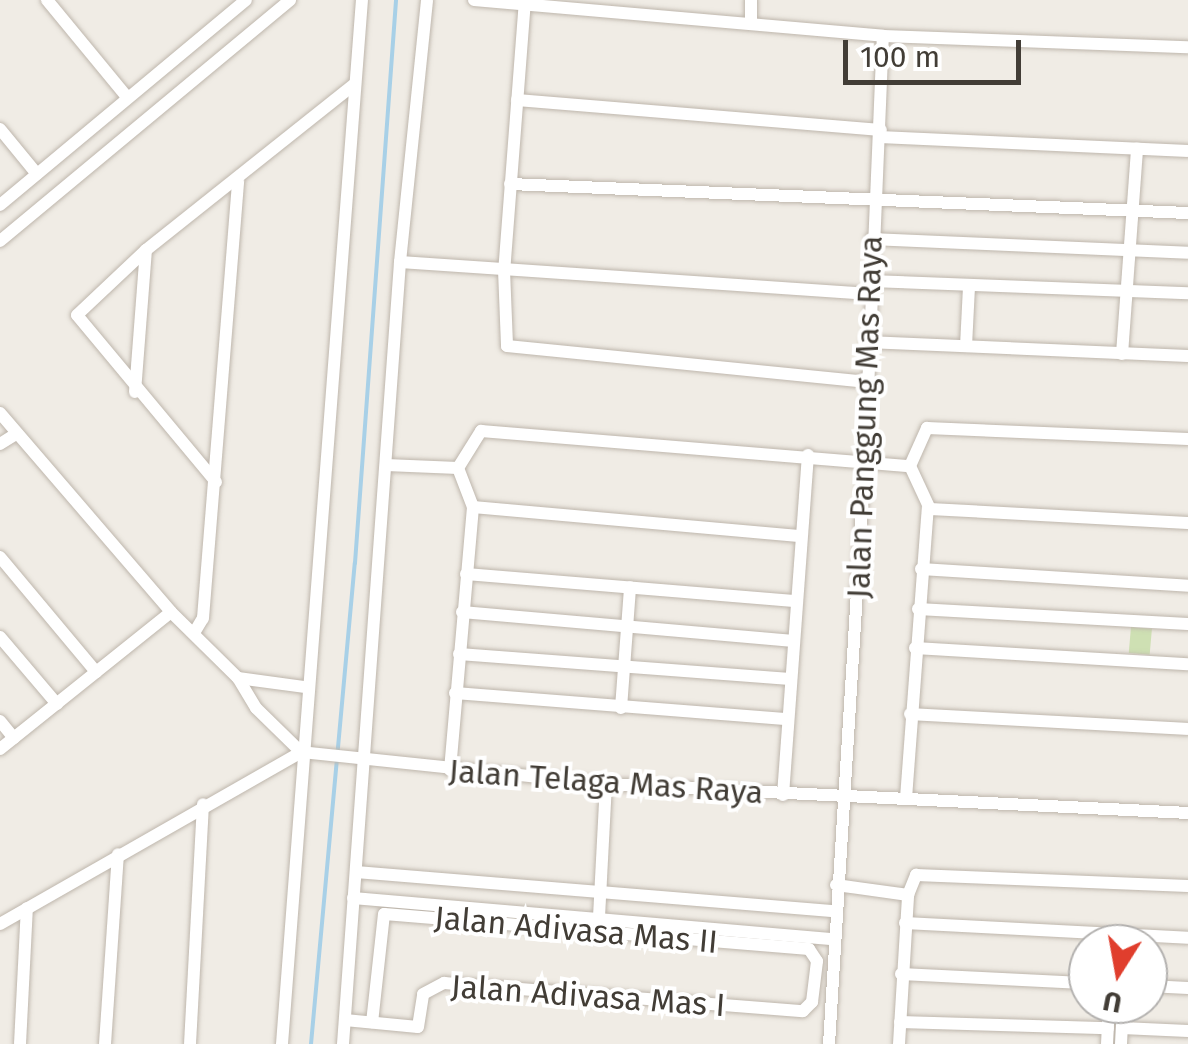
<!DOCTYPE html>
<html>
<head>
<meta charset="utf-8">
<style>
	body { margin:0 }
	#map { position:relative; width:1188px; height:1044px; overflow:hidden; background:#f0ece5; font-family:"Fira Sans",sans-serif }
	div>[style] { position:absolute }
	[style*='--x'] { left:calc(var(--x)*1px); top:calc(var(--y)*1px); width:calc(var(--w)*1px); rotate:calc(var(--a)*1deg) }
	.green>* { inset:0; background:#cee0b3; transform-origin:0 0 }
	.stream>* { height:4px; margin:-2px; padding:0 2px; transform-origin:2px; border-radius:2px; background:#a8d0e7 }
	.roads { filter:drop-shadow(0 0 2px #beb6ac) drop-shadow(0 0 2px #beb6ac) }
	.minor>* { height:12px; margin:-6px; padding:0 6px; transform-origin:6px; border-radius:6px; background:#fff }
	span { translate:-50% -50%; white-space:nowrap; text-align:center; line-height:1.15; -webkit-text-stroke:8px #fff; paint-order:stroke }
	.street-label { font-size:32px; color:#423d36 }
	.north { position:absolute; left:1068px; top:924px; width:100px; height:100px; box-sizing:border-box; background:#fff; border:2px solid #b3b1af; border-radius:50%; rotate:191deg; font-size:28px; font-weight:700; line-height:40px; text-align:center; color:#423d36 }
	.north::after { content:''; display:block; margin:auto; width:35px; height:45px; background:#e03e2d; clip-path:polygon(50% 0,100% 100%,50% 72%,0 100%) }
	.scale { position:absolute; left:843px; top:40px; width:178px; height:45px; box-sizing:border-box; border:5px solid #423d36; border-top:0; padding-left:12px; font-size:30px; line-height:35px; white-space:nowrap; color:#423d36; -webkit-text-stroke:8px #fff; paint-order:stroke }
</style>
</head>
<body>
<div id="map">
	<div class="green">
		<i style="left:1131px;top:627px;width:21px;height:26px;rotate:5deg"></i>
	</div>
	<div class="stream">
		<i style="--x:311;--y:1044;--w:483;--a:-84.8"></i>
		<i style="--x:355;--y:563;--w:564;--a:-85.83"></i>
	</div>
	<div class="roads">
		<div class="minor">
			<i style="--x:47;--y:0;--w:126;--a:50.5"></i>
			<i style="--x:474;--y:0;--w:411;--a:5"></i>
			<i style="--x:883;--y:36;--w:305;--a:2.1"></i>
			<i style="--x:525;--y:0;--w:271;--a:94.4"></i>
			<i style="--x:504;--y:270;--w:76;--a:87.7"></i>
			<i style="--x:507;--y:346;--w:360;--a:5.7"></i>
			<i style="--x:751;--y:21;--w:21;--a:-90"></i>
			<i style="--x:517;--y:100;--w:365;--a:4.7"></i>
			<i style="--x:0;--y:129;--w:58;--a:50.6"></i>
			<i style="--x:880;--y:137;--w:308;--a:2.6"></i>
			<i style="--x:510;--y:184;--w:679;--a:2.45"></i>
			<i style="--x:0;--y:205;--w:320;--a:-39.8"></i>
			<i style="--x:871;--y:239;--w:317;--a:2.5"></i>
			<i style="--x:0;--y:241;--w:377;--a:-39.7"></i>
			<i style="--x:400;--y:262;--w:471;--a:3.9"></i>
			<i style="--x:870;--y:281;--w:318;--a:2.2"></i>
			<i style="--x:867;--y:342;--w:321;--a:2.5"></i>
			<i style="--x:966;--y:346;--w:60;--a:-87.1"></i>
			<i style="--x:1122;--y:354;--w:206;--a:-85.8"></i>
			<i style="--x:135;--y:392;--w:142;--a:-85.6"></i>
			<i style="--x:0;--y:413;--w:262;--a:49.3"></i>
			<i style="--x:171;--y:612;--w:94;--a:44.6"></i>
			<i style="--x:238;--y:678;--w:68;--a:7.7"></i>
			<i style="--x:0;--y:444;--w:19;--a:-32"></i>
			<i style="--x:386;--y:465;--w:72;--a:2.4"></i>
			<i style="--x:910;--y:466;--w:47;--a:65.1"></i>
			<i style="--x:930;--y:509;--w:258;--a:3.1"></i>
			<i style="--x:216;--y:482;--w:217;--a:-129.8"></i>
			<i style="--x:77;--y:315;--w:95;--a:-43.3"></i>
			<i style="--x:146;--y:250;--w:267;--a:-38.5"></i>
			<i style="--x:473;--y:507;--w:327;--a:5.1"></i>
			<i style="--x:0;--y:557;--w:150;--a:50.1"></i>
			<i style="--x:921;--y:569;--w:268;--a:3.6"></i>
			<i style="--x:466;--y:574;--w:329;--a:4.7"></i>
			<i style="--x:918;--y:609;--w:270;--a:3.2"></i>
			<i style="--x:462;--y:612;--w:333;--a:5"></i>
			<i style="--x:194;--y:633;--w:17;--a:-59"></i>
			<i style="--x:203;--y:618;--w:438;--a:-85.4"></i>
			<i style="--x:0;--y:637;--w:88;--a:49.6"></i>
			<i style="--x:915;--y:648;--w:273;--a:3.4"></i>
			<i style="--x:459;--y:654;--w:332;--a:4.3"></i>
			<i style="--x:238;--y:678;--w:35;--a:59"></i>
			<i style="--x:256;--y:708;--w:63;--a:44.4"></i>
			<i style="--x:455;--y:693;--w:334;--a:4.5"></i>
			<i style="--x:621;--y:708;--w:121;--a:-85.7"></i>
			<i style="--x:910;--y:714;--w:278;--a:3.1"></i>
			<i style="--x:0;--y:721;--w:22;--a:51"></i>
			<i style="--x:0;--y:749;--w:219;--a:-38.7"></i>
			<i style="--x:450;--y:770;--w:264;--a:-85"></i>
			<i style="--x:473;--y:507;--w:42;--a:-111"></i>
			<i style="--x:458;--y:468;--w:44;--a:-58.1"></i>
			<i style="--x:481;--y:431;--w:430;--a:4.7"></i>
			<i style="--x:910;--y:466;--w:42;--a:-65.9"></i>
			<i style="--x:927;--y:428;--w:261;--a:2.4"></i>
			<i style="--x:783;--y:795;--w:341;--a:-85.8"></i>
			<i style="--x:906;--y:798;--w:291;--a:-85.7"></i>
			<i style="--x:356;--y:872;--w:480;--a:4.7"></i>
			<i style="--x:836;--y:885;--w:73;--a:7.9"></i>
			<i style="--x:353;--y:898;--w:482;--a:4.9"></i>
			<i style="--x:599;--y:917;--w:133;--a:-87"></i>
			<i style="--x:905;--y:923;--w:283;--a:3"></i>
			<i style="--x:0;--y:924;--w:347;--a:-29.7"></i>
			<i style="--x:301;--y:752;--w:307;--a:6"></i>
			<i style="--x:606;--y:784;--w:583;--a:2.85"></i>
			<i style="--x:901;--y:974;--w:187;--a:2.8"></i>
			<i style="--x:1148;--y:986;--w:40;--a:2.9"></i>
			<i style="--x:345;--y:1020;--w:73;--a:5.5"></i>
			<i style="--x:418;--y:1027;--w:33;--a:-81"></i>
			<i style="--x:423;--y:994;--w:24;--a:-28"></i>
			<i style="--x:444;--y:983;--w:360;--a:4.5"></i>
			<i style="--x:803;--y:1011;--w:13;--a:-45"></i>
			<i style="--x:812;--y:1002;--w:41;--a:-83"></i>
			<i style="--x:817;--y:961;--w:14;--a:-124"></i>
			<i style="--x:809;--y:949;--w:426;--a:-175.3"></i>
			<i style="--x:384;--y:914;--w:109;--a:96.3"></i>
			<i style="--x:900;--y:1022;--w:208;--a:1.7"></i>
			<i style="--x:1122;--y:1028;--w:66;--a:2.6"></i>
			<i style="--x:20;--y:1044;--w:136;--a:-87.1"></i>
			<i style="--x:105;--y:1044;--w:190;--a:-86.1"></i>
			<i style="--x:190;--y:1044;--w:240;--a:-86.9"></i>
			<i style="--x:282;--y:1044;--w:1047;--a:-85.62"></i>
			<i style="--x:343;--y:1044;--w:784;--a:-85.83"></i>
			<i style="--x:400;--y:262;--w:263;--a:-84.1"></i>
			<i style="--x:829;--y:1044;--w:583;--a:-86.46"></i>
			<i style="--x:865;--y:462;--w:426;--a:-87.6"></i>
			<i style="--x:899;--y:1044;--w:149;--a:-86.5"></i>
			<i style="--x:908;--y:895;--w:22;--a:-68"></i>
			<i style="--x:916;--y:875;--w:272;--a:2.3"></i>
			<i style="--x:1107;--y:1044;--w:40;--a:-87.1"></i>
			<i style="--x:1121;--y:1044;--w:40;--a:-87.1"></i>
		</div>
	</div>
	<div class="street-label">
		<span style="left:865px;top:417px;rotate:-88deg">Jalan Panggung Mas Raya</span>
		<span style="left:606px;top:782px;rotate:4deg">Jalan Telaga Mas Raya</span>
		<span style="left:576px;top:930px;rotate:5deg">Jalan Adivasa Mas II</span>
		<span style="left:588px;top:996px;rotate:4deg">Jalan Adivasa Mas I</span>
	</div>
	<div class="north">U</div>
	<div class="scale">100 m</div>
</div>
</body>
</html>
